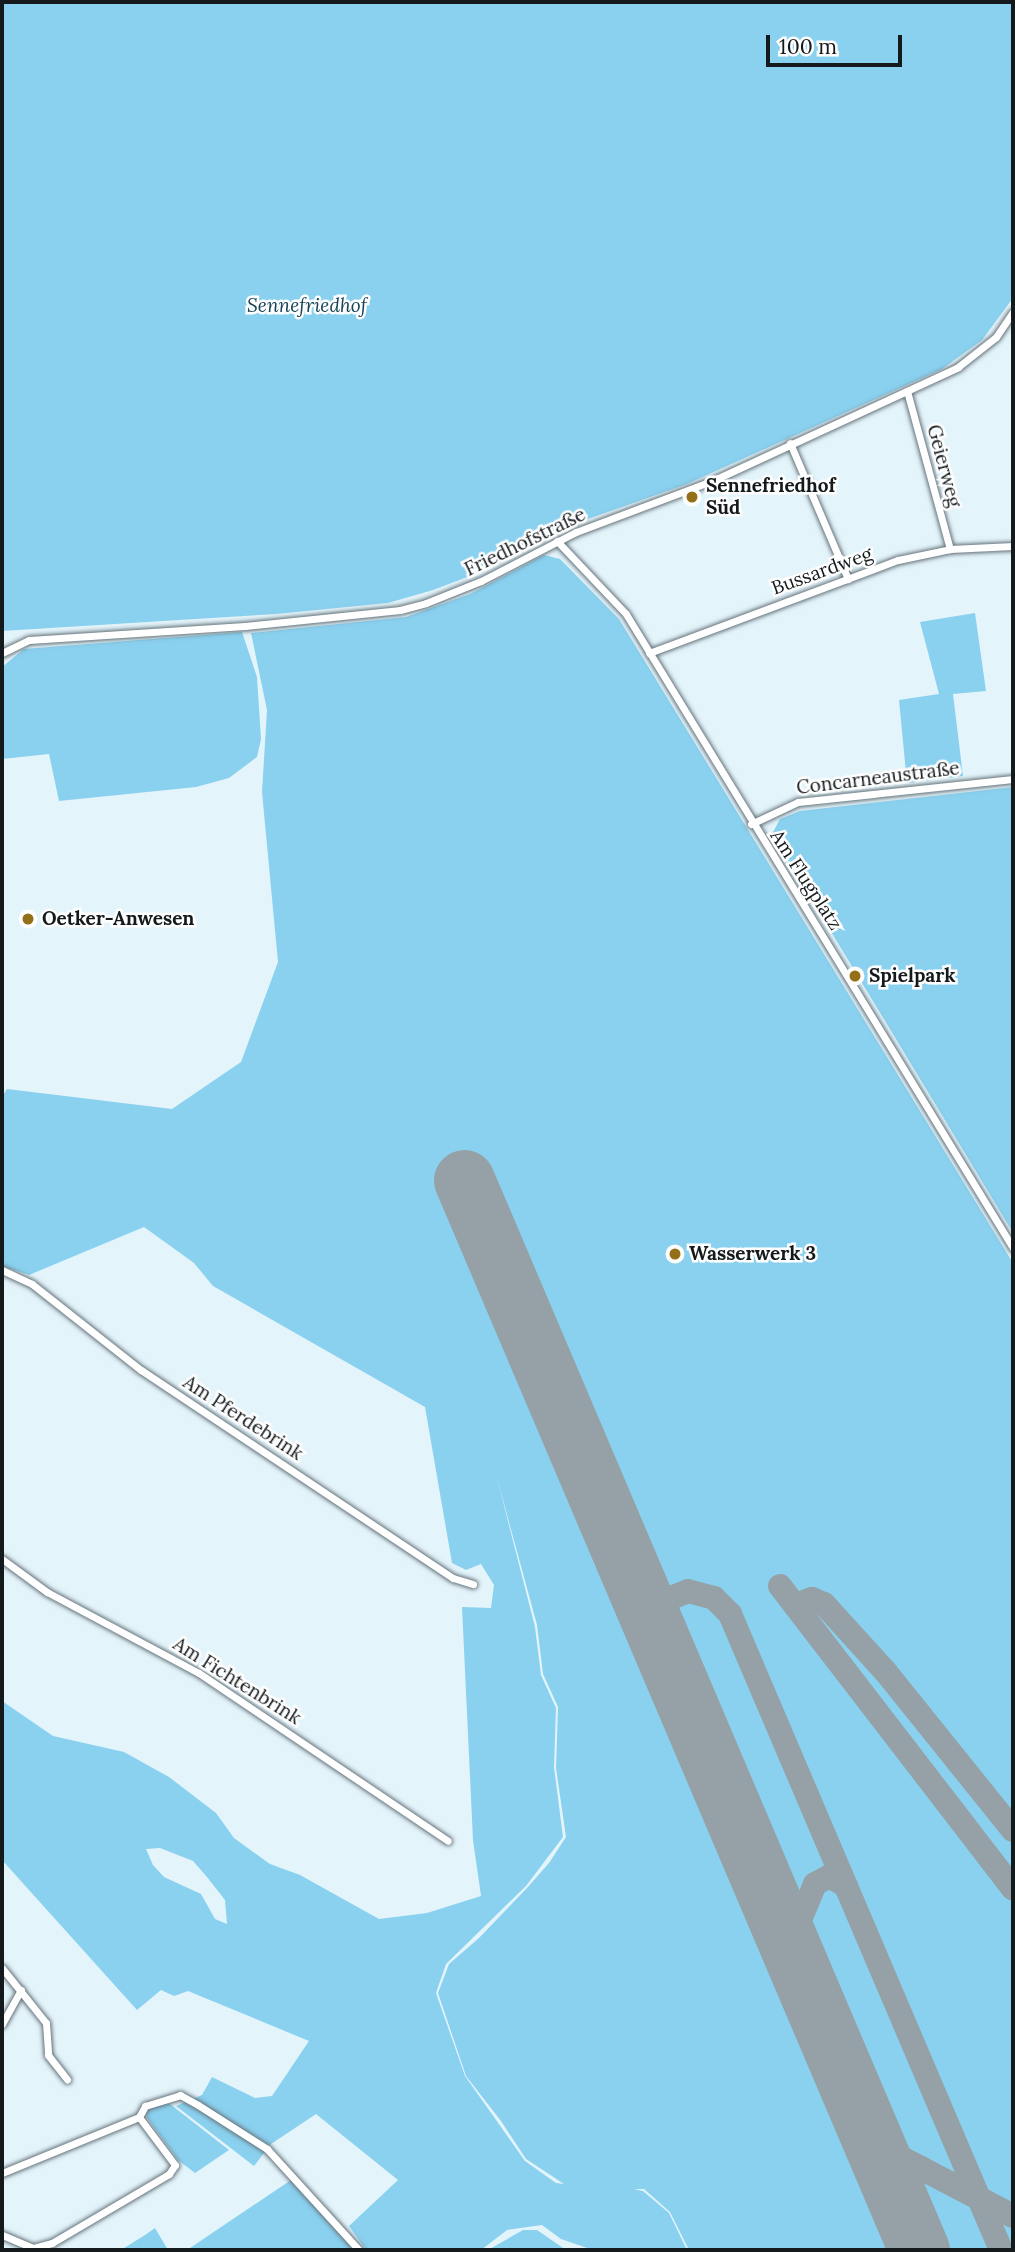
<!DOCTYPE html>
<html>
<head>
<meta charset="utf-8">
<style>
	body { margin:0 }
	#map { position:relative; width:1015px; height:2252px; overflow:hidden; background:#e4f4fb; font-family:Lora,serif }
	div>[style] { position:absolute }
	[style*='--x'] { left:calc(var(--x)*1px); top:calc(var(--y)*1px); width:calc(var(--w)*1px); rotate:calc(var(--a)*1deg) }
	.green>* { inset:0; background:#8ad1ef }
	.taxiway>* { height:24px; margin:-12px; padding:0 12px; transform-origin:12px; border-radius:12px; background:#95a1a6 }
	.runway>* { height:61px; margin:-30.5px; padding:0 30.5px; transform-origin:30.5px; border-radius:30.5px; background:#95a1a6 }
	.roads { filter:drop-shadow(0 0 2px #66747b) drop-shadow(0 0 2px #66747b) }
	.minor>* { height:7px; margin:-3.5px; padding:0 3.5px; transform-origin:3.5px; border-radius:3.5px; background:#fff }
	.dots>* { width:19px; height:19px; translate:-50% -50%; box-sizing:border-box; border:4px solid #fefefe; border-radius:50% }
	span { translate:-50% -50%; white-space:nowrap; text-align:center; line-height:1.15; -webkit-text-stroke:5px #fefefe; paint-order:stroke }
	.park-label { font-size:19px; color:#164557; font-style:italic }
	.street-label { font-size:19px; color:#141a1c }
	.poi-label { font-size:19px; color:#141a1c; font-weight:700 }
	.left { translate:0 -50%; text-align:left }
	.frame { position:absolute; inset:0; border:4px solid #141a1c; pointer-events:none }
	.scale { position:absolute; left:766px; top:35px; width:136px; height:32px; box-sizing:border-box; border:4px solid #141a1c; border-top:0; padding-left:9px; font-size:21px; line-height:24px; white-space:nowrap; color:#141a1c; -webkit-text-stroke:5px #fefefe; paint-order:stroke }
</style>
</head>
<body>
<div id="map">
	<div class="green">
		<i style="clip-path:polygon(2px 2px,1013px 2px,1013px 298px,982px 340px,942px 369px,687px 484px,554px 531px,475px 574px,433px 590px,388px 603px,276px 614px,2px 631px)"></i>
		<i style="clip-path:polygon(evenodd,544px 555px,560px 559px,619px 619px,1013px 1263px,1013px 2250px,689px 2250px,670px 2212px,644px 2189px,634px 2189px,643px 2191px,669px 2213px,687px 2250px,593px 2250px,561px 2239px,542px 2225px,507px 2230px,481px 2250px,366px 2250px,349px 2226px,398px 2180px,316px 2114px,271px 2144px,254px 2166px,176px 2106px,202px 2095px,212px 2077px,255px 2098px,272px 2096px,309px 2041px,188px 1991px,174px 1996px,161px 1990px,137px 2010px,2px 1860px,2px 1701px,53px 1736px,124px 1752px,169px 1777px,216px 1813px,234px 1838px,270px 1864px,300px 1875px,379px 1919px,427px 1913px,481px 1896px,473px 1840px,462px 1607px,491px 1608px,494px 1585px,481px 1564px,466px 1570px,452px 1563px,425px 1407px,213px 1286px,194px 1263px,144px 1227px,29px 1275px,2px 1266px,2px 1097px,7px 1089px,172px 1109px,241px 1062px,278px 962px,262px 792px,267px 710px,251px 633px,406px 617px,470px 594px,544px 555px,497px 1478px,537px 1625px,543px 1674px,558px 1707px,556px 1768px,566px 1837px,549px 1863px,527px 1888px,479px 1938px,449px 1964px,438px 1993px,466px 2076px,501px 2121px,526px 2159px,564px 2184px,556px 2183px,525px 2161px,465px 2076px,436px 1993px,446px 1964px,526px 1886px,563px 1837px,554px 1767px,556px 1708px,541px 1675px,535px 1627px,497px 1478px,544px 555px,160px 1848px,193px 1861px,207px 1877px,225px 1900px,227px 1924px,215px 1919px,201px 1894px,164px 1877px,153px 1865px,146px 1849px,160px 1848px)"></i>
		<i style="clip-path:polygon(975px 613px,986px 691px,953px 694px,963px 776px,907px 783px,899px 700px,939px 694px,920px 622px)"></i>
		<i style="clip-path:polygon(242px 632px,257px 677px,261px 739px,257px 757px,229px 778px,196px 787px,59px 801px,49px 754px,2px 759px,2px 667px,24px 649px)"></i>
		<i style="clip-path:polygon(1013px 787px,1013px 1230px,1012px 1231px,772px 834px,780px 819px,800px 811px)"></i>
		<i style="clip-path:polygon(164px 2102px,170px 2104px,229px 2150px,195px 2173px,178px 2160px,147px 2118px,146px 2110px)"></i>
		<i style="clip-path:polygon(291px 2180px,356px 2250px,187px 2250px)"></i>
		<i style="clip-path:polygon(155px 2228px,168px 2250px,121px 2250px,145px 2235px)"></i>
		<i style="clip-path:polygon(523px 2230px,537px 2230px,566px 2250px,488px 2250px)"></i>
	</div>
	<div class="taxiway">
		<i style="--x:780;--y:1586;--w:382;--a:52.4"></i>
		<i style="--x:795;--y:1605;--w:18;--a:-19"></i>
		<i style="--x:812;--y:1599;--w:13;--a:23"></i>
		<i style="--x:824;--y:1604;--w:91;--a:47.7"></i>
		<i style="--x:885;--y:1671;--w:204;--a:51.2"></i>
		<i style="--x:653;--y:1624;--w:23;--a:-72"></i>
		<i style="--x:660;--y:1602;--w:30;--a:-21"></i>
		<i style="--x:688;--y:1591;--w:27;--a:15"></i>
		<i style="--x:714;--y:1598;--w:23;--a:45"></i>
		<i style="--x:730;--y:1614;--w:691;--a:66.92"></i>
		<i style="--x:798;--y:1965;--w:33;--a:-95"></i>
		<i style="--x:795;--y:1932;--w:52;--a:-67.4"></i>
		<i style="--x:815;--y:1884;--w:17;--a:-28"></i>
		<i style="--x:830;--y:1876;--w:19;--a:32"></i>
		<i style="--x:867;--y:2126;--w:33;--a:50"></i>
		<i style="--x:888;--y:2151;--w:141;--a:27.5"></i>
		<i style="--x:897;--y:2199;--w:25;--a:-90"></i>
		<i style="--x:897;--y:2174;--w:15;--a:-32"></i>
		<i style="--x:910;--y:2166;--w:11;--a:10"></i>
	</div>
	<div class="runway">
		<i style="--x:464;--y:1180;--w:1163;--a:66.96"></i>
	</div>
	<div class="roads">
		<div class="minor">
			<i style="--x:907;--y:391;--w:164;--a:74.8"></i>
			<i style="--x:790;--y:443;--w:148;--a:66.9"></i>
			<i style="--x:557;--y:541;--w:100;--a:46.6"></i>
			<i style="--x:626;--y:614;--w:743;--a:58.6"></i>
			<i style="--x:2;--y:653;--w:30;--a:-26"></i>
			<i style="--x:29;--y:640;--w:216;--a:-3.7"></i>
			<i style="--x:245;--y:626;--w:156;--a:-5.9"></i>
			<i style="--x:400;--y:610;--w:27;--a:-15"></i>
			<i style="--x:426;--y:603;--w:59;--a:-21.8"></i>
			<i style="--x:481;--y:581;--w:107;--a:-27.3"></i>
			<i style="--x:576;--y:532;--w:147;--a:-20.6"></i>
			<i style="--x:714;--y:480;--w:269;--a:-24.8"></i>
			<i style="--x:958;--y:367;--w:48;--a:-38.3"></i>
			<i style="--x:996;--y:337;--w:30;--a:-56"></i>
			<i style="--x:649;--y:653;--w:266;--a:-20.5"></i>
			<i style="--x:898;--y:560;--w:53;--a:-11.9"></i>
			<i style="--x:950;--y:549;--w:63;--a:-2.7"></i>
			<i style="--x:751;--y:824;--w:52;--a:-25.1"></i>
			<i style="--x:798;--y:802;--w:216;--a:-6.1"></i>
			<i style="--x:2;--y:1270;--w:33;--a:25"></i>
			<i style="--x:32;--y:1284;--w:139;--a:38.3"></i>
			<i style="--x:141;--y:1370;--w:375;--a:33.7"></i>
			<i style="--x:453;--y:1578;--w:21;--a:17"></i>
			<i style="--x:2;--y:1559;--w:56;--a:36.3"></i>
			<i style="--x:47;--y:1592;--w:172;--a:28.1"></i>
			<i style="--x:199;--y:1673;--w:300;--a:34"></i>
			<i style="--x:2;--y:1968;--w:70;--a:51.3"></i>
			<i style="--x:46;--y:2023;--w:32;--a:86"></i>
			<i style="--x:48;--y:2055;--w:31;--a:52"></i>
			<i style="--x:2;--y:2024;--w:39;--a:-61"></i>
			<i style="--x:139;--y:2117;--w:13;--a:-61"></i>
			<i style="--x:145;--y:2106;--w:37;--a:-17"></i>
			<i style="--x:180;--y:2095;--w:21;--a:29"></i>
			<i style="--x:198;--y:2105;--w:82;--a:32.5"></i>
			<i style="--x:267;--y:2149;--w:137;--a:47.7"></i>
			<i style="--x:2;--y:2173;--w:148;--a:-22.2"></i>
			<i style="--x:139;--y:2117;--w:60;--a:53.1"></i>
			<i style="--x:175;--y:2165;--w:11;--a:124"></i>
			<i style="--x:169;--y:2174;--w:136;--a:149.5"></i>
			<i style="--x:52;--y:2243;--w:20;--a:165"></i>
			<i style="--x:33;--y:2248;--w:34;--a:-157"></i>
		</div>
	</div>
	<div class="dots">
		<i style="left:692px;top:497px;background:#937017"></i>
		<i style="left:28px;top:919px;background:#937017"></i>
		<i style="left:855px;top:976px;background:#937017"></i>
		<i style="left:675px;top:1254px;background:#937017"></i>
	</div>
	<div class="park-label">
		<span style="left:307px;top:306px">Sennefriedhof</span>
	</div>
	<div class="street-label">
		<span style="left:944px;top:466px;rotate:75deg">Geierweg</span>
		<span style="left:525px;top:542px;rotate:-26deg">Friedhofstraße</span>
		<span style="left:822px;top:571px;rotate:-20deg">Bussardweg</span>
		<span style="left:878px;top:778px;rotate:-7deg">Concarneaustraße</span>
		<span style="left:806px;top:880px;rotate:57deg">Am Flugplatz</span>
		<span style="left:243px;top:1418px;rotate:33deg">Am Pferdebrink</span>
		<span style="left:237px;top:1681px;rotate:32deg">Am Fichtenbrink</span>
	</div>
	<div class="poi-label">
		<span class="left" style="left:706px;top:497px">Sennefriedhof<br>Süd</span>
		<span class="left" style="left:42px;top:919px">Oetker-Anwesen</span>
		<span class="left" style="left:869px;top:976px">Spielpark</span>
		<span class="left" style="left:689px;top:1254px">Wasserwerk 3</span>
	</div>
	<div class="frame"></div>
	<div class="scale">100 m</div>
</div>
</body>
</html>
